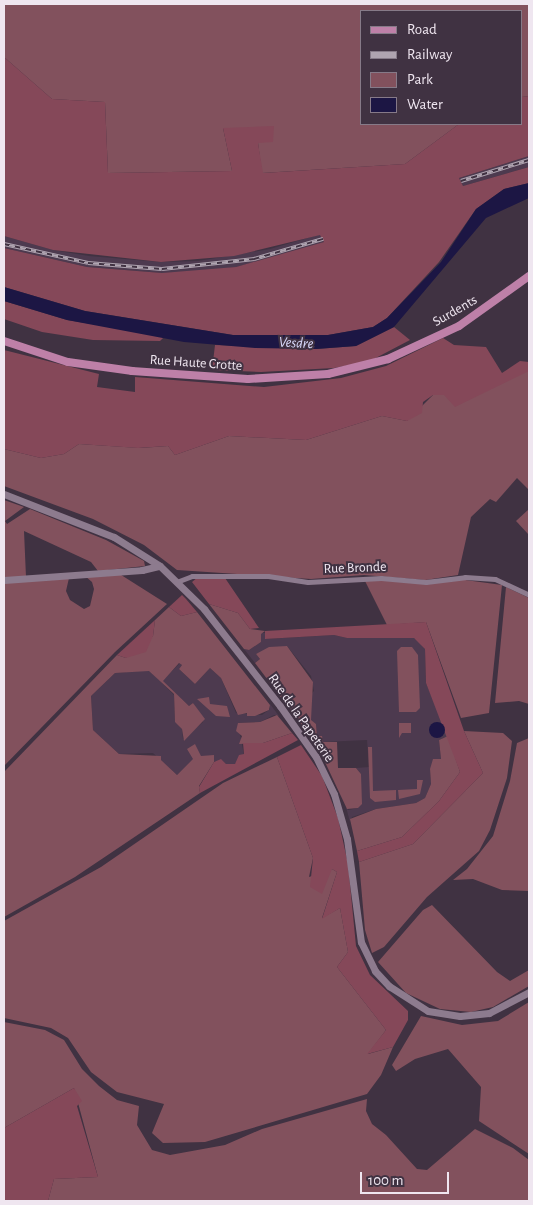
<!DOCTYPE html>
<html>
<head>
<meta charset="utf-8">
<style>
	body { margin:0 }
	#map { position:relative; width:533px; height:1205px; overflow:hidden; background:#403242; font-family:"Alegreya Sans",sans-serif }
	div>[style] { position:absolute }
	[style*='--x'] { left:calc(var(--x)*1px); top:calc(var(--y)*1px); width:calc(var(--w)*1px); rotate:calc(var(--a)*1deg) }
	.built>* { inset:0; background:#4d3a4f }
	.green>* { inset:0; background:#82515d }
	.forest>* { inset:0; background:#854859 }
	.water>* { inset:0; background:#1c1644 }
	.round { border-radius:50% }
	.street>* { height:5px; margin:-2.5px; padding:0 2.5px; transform-origin:2.5px; border-radius:2.5px; background:#8d7b8e }
	.secondary>* { height:7px; margin:-3.5px; padding:0 3.5px; transform-origin:3.5px; border-radius:3.5px; background:#8d7b8e }
	.primary>* { height:8px; margin:-4px; padding:0 4px; transform-origin:4px; border-radius:4px; background:#be80a8 }
	.rail>* { height:4px; margin-top:-2px; transform-origin:0; background:repeating-linear-gradient(90deg,#403242 0 5.5px,#afa4b0 0 11px); box-sizing:border-box; border-block:1px solid #afa4b0 }
	span { translate:-50% -50%; white-space:nowrap; text-align:center; line-height:1.15; -webkit-text-stroke:4px #403242; paint-order:stroke }
	.street-label { font-size:14px; color:#efe6f0 }
	.water-label { font-size:15px; color:#d8d8fa; font-style:italic }
	.frame { position:absolute; inset:0; border:5px solid #efe6f0; pointer-events:none }
	.legend { position:absolute; left:360px; top:10px; width:162px; height:115px; box-sizing:border-box; background:#403242; border:1px solid #867a88; margin:0; padding:6px 9px; list-style:none; font-size:15px; color:#efe6f0 }
	.legend li { display:flex; align-items:center; gap:10px; height:25px }
	.legend b { width:25px; border:1px solid #867a88 }
	.scale { position:absolute; left:360px; top:1172px; width:89px; height:22px; box-sizing:border-box; border:2px solid #efe6f0; border-top:0; padding-left:6px; font-size:15px; line-height:18px; white-space:nowrap; color:#efe6f0; -webkit-text-stroke:4px #403242; paint-order:stroke }
</style>
</head>
<body>
<div id="map">
	<div class="built">
		<i style="clip-path:polygon(529px 156px,529px 167px,463px 186px,459px 178px)"></i>
		<i style="clip-path:polygon(321px 234px,324px 242px,304px 249px,236px 267px,199px 272px,162px 273px,87px 267px,4px 248px,4px 236px,53px 250px,89px 256px,161px 262px,198px 261px,270px 249px)"></i>
		<i style="clip-path:polygon(261px 633px,265px 633px,266px 639px,334px 635px,347px 638px,414px 638px,420px 643px,425px 649px,426px 683px,448px 736px,439px 740px,441px 759px,430px 769px,431px 784px,425px 798px,416px 803px,376px 809px,352px 817px,350px 822px,346px 807px,348px 810px,358px 808px,361px 774px,356px 768px,369px 767px,367px 740px,323px 742px,317px 736px,316px 724px,311px 721px,310px 695px,314px 691px,311px 676px,287px 646px,256px 654px,260px 659px,255px 663px,244px 649px,249px 650px,261px 642px)"></i>
		<i style="clip-path:polygon(180px 663px,182px 665px,179px 669px,195px 684px,210px 668px,221px 678px,236px 713px,262px 715px,270px 709px,270px 704px,279px 716px,274px 715px,260px 722px,238px 723px,244px 755px,235px 764px,226px 764px,221px 760px,214px 762px,214px 756px,197px 756px,177px 775px,153px 753px,119px 754px,93px 730px,91px 696px,115px 673px,149px 670px,174px 695px,175px 721px,182px 729px,183px 739px,203px 722px,193px 703px,189px 706px,162px 681px)"></i>
	</div>
	<div class="green">
		<i style="clip-path:polygon(4px 4px,529px 4px,529px 96px,522px 97px,522px 11px,362px 11px,362px 124px,459px 124px,405px 164px,262px 173px,258px 143px,223px 128px,232px 171px,108px 173px,105px 102px,52px 99px,4px 57px)"></i>
		<i style="clip-path:polygon(525px 370px,529px 371px,529px 490px,517px 478px,496px 502px,490px 499px,471px 517px,458px 575px,425px 580px,364px 575px,311px 579px,177px 570px,144px 545px,93px 519px,4px 486px,4px 449px,41px 458px,64px 454px,79px 444px,140px 448px,168px 446px,175px 455px,229px 436px,306px 440px,382px 416px,407px 421px,433px 395px,444px 395px)"></i>
		<i style="clip-path:polygon(4px 500px,24px 507px,5px 521px,7px 524px,30px 509px,106px 540px,144px 561px,145px 566px,98px 571px,91px 562px,24px 531px,26px 577px,4px 578px)"></i>
		<i style="clip-path:polygon(529px 509px,529px 535px,516px 521px)"></i>
		<i style="clip-path:polygon(118px 573px,167px 604px,115px 652px,4px 766px,4px 582px,69px 578px,66px 591px,70px 600px,84px 609px,90px 606px,94px 589px,92px 582px,85px 576px)"></i>
		<i style="clip-path:polygon(458px 579px,502px 585px,489px 713px,461px 718px,426px 622px,387px 625px,365px 581px)"></i>
		<i style="clip-path:polygon(506px 587px,529px 598px,529px 704px,519px 701px,495px 703px)"></i>
		<i style="clip-path:polygon(209px 604px,238px 613px,250px 629px,265px 631px,261px 634px,261px 642px,249px 650px,244px 649px)"></i>
		<i style="clip-path:polygon(169px 607px,181px 616px,197px 612px,270px 705px,269px 710px,255px 716px,247px 716px,247px 713px,238px 715px,221px 678px,210px 668px,195px 684px,179px 669px,182px 665px,179px 663px,163px 681px,189px 706px,193px 703px,205px 719px,184px 741px,182px 729px,175px 722px,174px 694px,149px 671px,115px 673px,91px 696px,93px 730px,119px 754px,161px 756px,161px 760px,177px 775px,193px 759px,187px 749px,195px 744px,201px 756px,214px 755px,214px 762px,199px 786px,200px 793px,75px 877px,4px 917px,4px 772px,117px 655px,126px 658px,153px 636px,155px 620px)"></i>
		<i style="clip-path:polygon(287px 646px,313px 682px,311px 720px,316px 724px,317px 736px,322px 736px,323px 742px,337px 742px,338px 768px,356px 768px,361px 774px,362px 804px,358px 808px,347px 809px,317px 745px,255px 663px,260px 659px,256px 654px,269px 647px)"></i>
		<i style="clip-path:polygon(401px 647px,412px 647px,418px 655px,420px 708px,416px 712px,399px 712px,397px 651px)"></i>
		<i style="clip-path:polygon(209px 697px,210px 704px,227px 706px,230px 717px,216px 716px,197px 699px)"></i>
		<i style="clip-path:polygon(277px 715px,292px 733px,263px 743px,239px 744px,242px 736px,236px 731px,238px 723px,260px 722px)"></i>
		<i style="clip-path:polygon(399px 723px,411px 723px,411px 733px,402px 733px,399px 738px)"></i>
		<i style="clip-path:polygon(464px 731px,503px 733px,512px 741px,507px 778px,490px 830px,479px 851px,427px 897px,384px 947px,372px 953px,365px 930px,359px 862px,413px 844px,483px 773px)"></i>
		<i style="clip-path:polygon(448px 736px,460px 772px,439px 801px,402px 837px,357px 851px,350px 819px,376px 809px,416px 803px,425px 798px,431px 784px,430px 769px,433px 759px,441px 759px,439px 740px)"></i>
		<i style="clip-path:polygon(529px 738px,529px 891px,502px 890px,473px 879px,453px 880px,467px 869px,493px 836px,510px 781px,517px 743px)"></i>
		<i style="clip-path:polygon(368px 747px,372px 747px,373px 791px,396px 790px,396px 800px,375px 802px,370px 798px)"></i>
		<i style="clip-path:polygon(277px 757px,313px 858px,309px 877px,332px 869px,337px 872px,322px 918px,340px 908px,348px 952px,337px 967px,386px 1030px,368px 1054px,393px 1047px,381px 1075px,367px 1094px,205px 1142px,163px 1143px,152px 1133px,164px 1104px,117px 1092px,91px 1072px,68px 1038px,51px 1028px,4px 1018px,4px 921px,101px 867px,223px 783px)"></i>
		<i style="clip-path:polygon(417px 780px,423px 780px,420px 794px,399px 799px,398px 790px,417px 789px)"></i>
		<i style="clip-path:polygon(432px 905px,497px 972px,510px 981px,529px 970px,529px 986px,493px 1007px,471px 1012px,440px 1009px,406px 993px,378px 962px,423px 910px)"></i>
		<i style="clip-path:polygon(529px 1002px,529px 1154px,479px 1121px,481px 1087px,448px 1049px,415px 1059px,396px 1071px,392px 1065px,421px 1016px,462px 1025px,498px 1021px)"></i>
		<i style="clip-path:polygon(4px 1022px,45px 1030px,64px 1040px,82px 1069px,99px 1086px,117px 1100px,139px 1106px,137px 1125px,152px 1150px,170px 1155px,225px 1145px,262px 1129px,367px 1099px,366px 1111px,372px 1124px,386px 1135px,417px 1169px,427px 1170px,475px 1129px,513px 1148px,529px 1160px,529px 1201px,48px 1201px,54px 1179px,98px 1177px,74px 1088px,4px 1128px)"></i>
	</div>
	<div class="forest">
		<i style="clip-path:polygon(4px 57px,52px 99px,105px 102px,108px 173px,232px 171px,223px 128px,274px 126px,273px 142px,258px 143px,263px 173px,405px 164px,459px 124px,522px 124px,522px 97px,529px 96px,529px 156px,459px 178px,463px 186px,529px 167px,529px 183px,504px 189px,476px 209px,439px 262px,387px 318px,373px 327px,328px 335px,233px 335px,85px 311px,4px 287px,4px 248px,87px 267px,162px 273px,236px 267px,324px 242px,320px 235px,234px 256px,161px 262px,53px 250px,4px 236px)"></i>
		<i style="clip-path:polygon(4px 301px,67px 320px,165px 336px,160px 341px,93px 340px,42px 332px,4px 319px)"></i>
		<i style="clip-path:polygon(394px 327px,410px 340px,370px 361px,334px 368px,261px 372px,212px 370px,215px 345px,316px 349px,356px 346px)"></i>
		<i style="clip-path:polygon(443px 338px,454px 345px,486px 347px,502px 373px,520px 361px,529px 362px,529px 371px,455px 407px,444px 395px,433px 395px,423px 402px,422px 413px,407px 421px,382px 416px,306px 440px,229px 436px,175px 455px,168px 446px,138px 448px,79px 444px,64px 454px,41px 458px,4px 449px,4px 350px,99px 374px,97px 387px,135px 392px,135px 377px,264px 387px,341px 378px,386px 366px)"></i>
		<i style="clip-path:polygon(198px 577px,225px 578px,259px 628px,250px 629px,238px 613px,209px 604px,192px 582px)"></i>
		<i style="clip-path:polygon(182px 595px,186px 599px,197px 612px,181px 616px,169px 607px)"></i>
		<i style="clip-path:polygon(155px 620px,153px 636px,146px 652px,126px 658px,117px 655px)"></i>
		<i style="clip-path:polygon(426px 622px,464px 731px,483px 773px,413px 844px,359px 862px,357px 851px,402px 837px,439px 801px,460px 772px,426px 683px,425px 649px,414px 638px,347px 638px,334px 635px,265px 639px,265px 631px)"></i>
		<i style="clip-path:polygon(292px 733px,298px 740px,200px 793px,199px 787px,214px 762px,221px 759px,226px 764px,235px 764px,239px 755px,244px 754px,243px 743px,263px 743px)"></i>
		<i style="clip-path:polygon(301px 745px,322px 776px,338px 818px,348px 864px,356px 946px,370px 975px,408px 1011px,408px 1020px,393px 1047px,367px 1054px,386px 1030px,337px 967px,348px 952px,340px 908px,322px 919px,337px 872px,332px 869px,322px 894px,310px 887px,313px 858px,277px 757px)"></i>
		<i style="clip-path:polygon(74px 1088px,82px 1101px,77px 1106px,98px 1177px,54px 1179px,48px 1201px,4px 1201px,4px 1128px)"></i>
	</div>
	<div class="water">
		<i style="clip-path:polygon(529px 183px,529px 198px,486px 218px,394px 327px,356px 346px,316px 349px,255px 348px,184px 342px,67px 320px,4px 301px,4px 287px,85px 311px,233px 335px,328px 335px,373px 327px,387px 318px,441px 262px,476px 209px,504px 189px)"></i>
		<i class="round" style="left:429px;top:722px;width:16px;height:16px"></i>
	</div>
	<div class="street">
		<i style="--x:179;--y:581;--w:14;--a:-21"></i>
		<i style="--x:192;--y:576;--w:76;--a:0"></i>
		<i style="--x:268;--y:576;--w:40;--a:8.5"></i>
		<i style="--x:308;--y:582;--w:73;--a:-3.1"></i>
		<i style="--x:381;--y:578;--w:45;--a:5.1"></i>
		<i style="--x:426;--y:582;--w:39;--a:-7"></i>
		<i style="--x:465;--y:577;--w:30;--a:4"></i>
		<i style="--x:495;--y:579;--w:38;--a:25"></i>
	</div>
	<div class="secondary">
		<i style="--x:4;--y:494;--w:118;--a:21.4"></i>
		<i style="--x:114;--y:537;--w:54;--a:32.2"></i>
		<i style="--x:160;--y:566;--w:62;--a:44.3"></i>
		<i style="--x:204;--y:609;--w:123;--a:51.9"></i>
		<i style="--x:280;--y:706;--w:62;--a:54.8"></i>
		<i style="--x:316;--y:757;--w:41;--a:64.1"></i>
		<i style="--x:334;--y:794;--w:47;--a:73.9"></i>
		<i style="--x:347;--y:839;--w:104;--a:82.3"></i>
		<i style="--x:361;--y:942;--w:32;--a:64"></i>
		<i style="--x:375;--y:971;--w:21;--a:47"></i>
		<i style="--x:389;--y:986;--w:46;--a:32.7"></i>
		<i style="--x:428;--y:1011;--w:32;--a:9"></i>
		<i style="--x:460;--y:1016;--w:29;--a:-6"></i>
		<i style="--x:489;--y:1013;--w:45;--a:-27.7"></i>
		<i style="--x:4;--y:580;--w:138;--a:-4.1"></i>
		<i style="--x:142;--y:570;--w:18;--a:-13"></i>
	</div>
	<div class="primary">
		<i style="--x:4;--y:341;--w:67;--a:18.2"></i>
		<i style="--x:68;--y:362;--w:65;--a:8"></i>
		<i style="--x:132;--y:371;--w:116;--a:3.9"></i>
		<i style="--x:248;--y:379;--w:80;--a:-3.6"></i>
		<i style="--x:328;--y:374;--w:62;--a:-14"></i>
		<i style="--x:388;--y:359;--w:78;--a:-24.9"></i>
		<i style="--x:459;--y:326;--w:86;--a:-35.5"></i>
	</div>
	<div class="rail">
		<i style="--x:461;--y:181;--w:71;--a:-17.2"></i>
		<i style="--x:4;--y:244;--w:86;--a:12.7"></i>
		<i style="--x:88;--y:263;--w:74;--a:4.6"></i>
		<i style="--x:162;--y:269;--w:93;--a:-6.2"></i>
		<i style="--x:254;--y:259;--w:72;--a:-16.2"></i>
	</div>
	<div class="street-label">
		<span style="left:455px;top:311px;rotate:-30deg">Surdents</span>
		<span style="left:196px;top:363px;rotate:4deg">Rue Haute Crotte</span>
		<span style="left:355px;top:568px;rotate:-2deg">Rue Bronde</span>
		<span style="left:301px;top:718px;rotate:55deg">Rue de la Papeterie</span>
	</div>
	<div class="water-label">
		<span style="left:296px;top:343px;rotate:3deg">Vesdre</span>
	</div>
	<div class="frame"></div>
	<ul class="legend">
	<li><b style="height:6px;background:#be80a8"></b>Road</li>
	<li><b style="height:6px;background:#afa4b0"></b>Railway</li>
	<li><b style="height:14px;background:#82515d"></b>Park</li>
	<li><b style="height:14px;background:#1c1644"></b>Water</li>
	</ul>
	<div class="scale">100 m</div>
</div>
</body>
</html>
